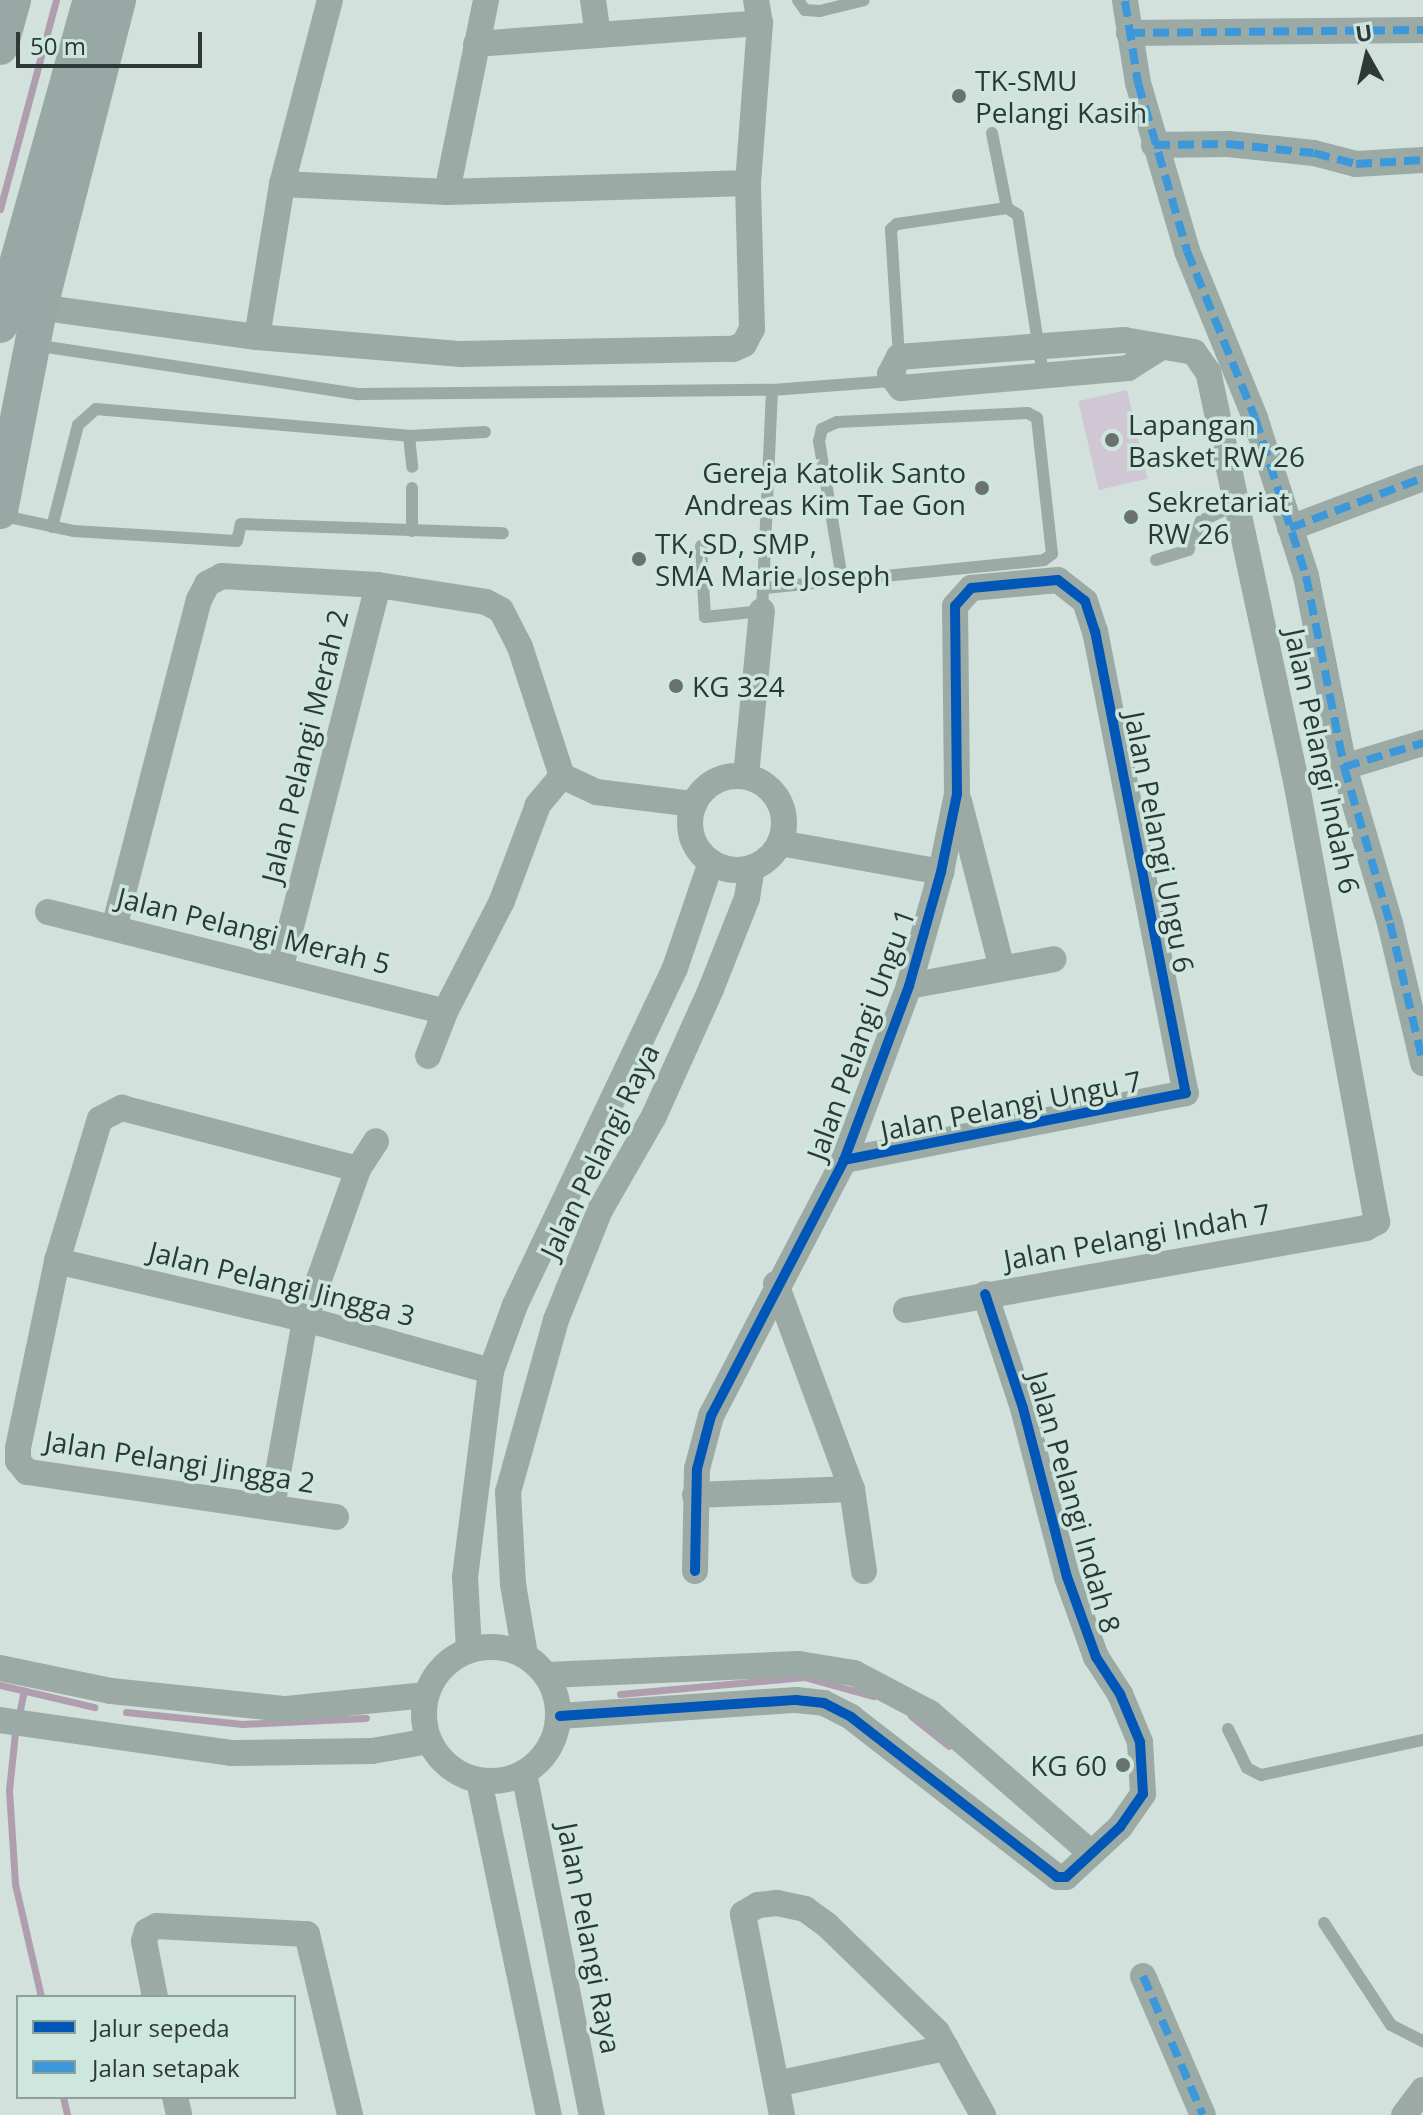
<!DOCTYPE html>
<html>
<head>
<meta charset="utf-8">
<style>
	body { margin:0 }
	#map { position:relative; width:1423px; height:2115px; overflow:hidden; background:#d3e1dd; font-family:"Open Sans",sans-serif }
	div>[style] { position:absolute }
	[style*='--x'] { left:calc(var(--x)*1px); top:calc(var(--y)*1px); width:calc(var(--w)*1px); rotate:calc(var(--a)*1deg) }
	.green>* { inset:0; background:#cfc7d3; transform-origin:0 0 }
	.stream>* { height:7px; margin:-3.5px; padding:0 3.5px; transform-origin:3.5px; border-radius:3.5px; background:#af9eb0 }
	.lane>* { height:12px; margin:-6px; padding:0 6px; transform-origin:6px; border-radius:6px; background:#9caaa6 }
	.street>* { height:26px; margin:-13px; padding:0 13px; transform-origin:13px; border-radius:13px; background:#9caaa6 }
	.street>.ring { margin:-13px; padding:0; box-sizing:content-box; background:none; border:26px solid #9caaa6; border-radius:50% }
	.secondary>* { height:36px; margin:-18px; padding:0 18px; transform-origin:18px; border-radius:18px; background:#98a9a5 }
	.quiet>* { height:8px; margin-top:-4px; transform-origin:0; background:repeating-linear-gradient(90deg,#3c98d8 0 16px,transparent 0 24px) }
	.cycleway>* { height:10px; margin:-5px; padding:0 5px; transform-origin:5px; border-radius:5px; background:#0057b8 }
	.dots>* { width:22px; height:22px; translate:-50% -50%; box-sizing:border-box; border:4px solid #cde7df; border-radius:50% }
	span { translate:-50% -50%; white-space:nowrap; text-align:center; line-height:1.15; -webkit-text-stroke:7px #cde7df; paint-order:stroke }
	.poi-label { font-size:28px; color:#2e3836 }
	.left { translate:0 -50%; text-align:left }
	.right { translate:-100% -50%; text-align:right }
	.street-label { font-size:28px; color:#2e3836 }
	.legend { position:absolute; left:16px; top:1995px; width:280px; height:104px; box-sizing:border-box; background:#cde7df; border:2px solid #8da19b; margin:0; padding:10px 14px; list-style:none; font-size:24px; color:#2e3836 }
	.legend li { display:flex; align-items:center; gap:16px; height:40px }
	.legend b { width:40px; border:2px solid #8da19b }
	.north { position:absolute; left:1327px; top:16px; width:80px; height:80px; -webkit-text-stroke:6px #cde7df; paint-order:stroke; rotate:352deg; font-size:22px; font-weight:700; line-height:32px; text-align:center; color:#2e3836 }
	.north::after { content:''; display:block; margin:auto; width:28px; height:36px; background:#2e3836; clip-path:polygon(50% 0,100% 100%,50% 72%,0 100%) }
	.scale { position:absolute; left:16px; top:32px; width:186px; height:36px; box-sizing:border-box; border:4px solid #2e3836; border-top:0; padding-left:10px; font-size:24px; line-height:28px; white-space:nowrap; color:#2e3836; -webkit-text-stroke:6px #cde7df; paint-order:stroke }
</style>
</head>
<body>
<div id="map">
	<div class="green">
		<i style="left:1127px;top:390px;width:91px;height:50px;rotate:77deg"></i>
	</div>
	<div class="stream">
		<i style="--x:0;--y:209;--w:216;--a:-75"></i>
		<i style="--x:0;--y:1685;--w:97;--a:13.2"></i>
		<i style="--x:620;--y:1694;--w:185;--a:-5.3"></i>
		<i style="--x:804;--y:1677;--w:72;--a:15.4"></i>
		<i style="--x:126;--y:1712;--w:117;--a:5.9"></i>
		<i style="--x:242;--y:1724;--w:124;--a:-2.8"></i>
		<i style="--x:19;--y:1715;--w:25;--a:-79"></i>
		<i style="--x:911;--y:1716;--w:48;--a:38.3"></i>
		<i style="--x:15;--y:1733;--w:57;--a:96"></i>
		<i style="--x:9;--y:1790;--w:94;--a:86.3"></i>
		<i style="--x:15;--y:1884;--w:116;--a:77"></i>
		<i style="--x:63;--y:2097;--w:18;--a:77"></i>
	</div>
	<div class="lane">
		<i style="--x:798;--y:0;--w:12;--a:55"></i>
		<i style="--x:805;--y:10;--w:15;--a:4"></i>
		<i style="--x:820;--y:11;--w:45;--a:-14"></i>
		<i style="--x:992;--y:133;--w:76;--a:78.7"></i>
		<i style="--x:34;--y:345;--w:329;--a:8.6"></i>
		<i style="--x:359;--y:394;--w:413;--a:-0.6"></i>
		<i style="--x:772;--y:390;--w:119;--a:-4.3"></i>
		<i style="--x:899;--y:357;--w:128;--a:-93.6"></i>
		<i style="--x:891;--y:229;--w:8;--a:-40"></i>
		<i style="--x:897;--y:224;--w:111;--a:-8.3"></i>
		<i style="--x:1007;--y:208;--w:13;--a:32"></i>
		<i style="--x:1018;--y:215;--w:162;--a:81.1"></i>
		<i style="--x:409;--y:436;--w:31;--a:84"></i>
		<i style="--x:412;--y:488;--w:43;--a:90"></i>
		<i style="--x:0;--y:515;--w:76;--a:12.2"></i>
		<i style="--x:74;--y:531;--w:163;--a:3.5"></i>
		<i style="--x:237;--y:541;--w:17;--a:-77"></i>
		<i style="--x:241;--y:524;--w:262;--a:2"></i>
		<i style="--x:52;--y:527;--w:105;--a:-75.7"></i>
		<i style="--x:78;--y:425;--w:24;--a:-42"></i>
		<i style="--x:96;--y:409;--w:314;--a:4.9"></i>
		<i style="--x:409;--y:436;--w:76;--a:-3"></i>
		<i style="--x:701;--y:546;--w:71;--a:86.8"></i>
		<i style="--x:705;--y:617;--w:57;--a:-6"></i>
		<i style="--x:762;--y:611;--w:221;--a:-87.4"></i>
		<i style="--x:1156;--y:560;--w:34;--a:-17"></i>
		<i style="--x:1188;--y:550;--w:32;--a:-66"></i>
		<i style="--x:1201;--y:521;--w:40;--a:-25"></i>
		<i style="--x:765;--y:588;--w:280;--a:-5.7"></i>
		<i style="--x:1044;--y:560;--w:10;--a:-37"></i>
		<i style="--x:1052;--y:554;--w:137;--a:-96.3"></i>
		<i style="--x:1037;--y:418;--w:10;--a:-151"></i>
		<i style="--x:1028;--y:413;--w:191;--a:177.3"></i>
		<i style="--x:837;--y:422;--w:17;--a:155"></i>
		<i style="--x:822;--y:429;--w:12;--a:104"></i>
		<i style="--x:819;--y:441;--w:140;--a:80.5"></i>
		<i style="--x:1228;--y:1729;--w:43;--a:64"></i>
		<i style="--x:1247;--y:1768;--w:16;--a:27"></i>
		<i style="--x:1261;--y:1775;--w:166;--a:-12.2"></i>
		<i style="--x:1324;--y:1923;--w:122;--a:56.7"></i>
		<i style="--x:1391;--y:2025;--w:36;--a:27"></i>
	</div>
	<div class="street">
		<i style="--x:593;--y:0;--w:35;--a:82"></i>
		<i style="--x:1125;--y:1;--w:83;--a:81"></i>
		<i style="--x:1138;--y:83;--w:175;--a:73.7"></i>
		<i style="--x:1187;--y:251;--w:180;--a:67.8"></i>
		<i style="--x:1255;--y:418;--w:166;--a:72.1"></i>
		<i style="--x:1306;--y:576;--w:195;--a:78.7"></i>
		<i style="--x:1344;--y:767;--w:163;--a:73.6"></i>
		<i style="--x:1390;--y:923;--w:144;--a:76.7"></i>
		<i style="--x:1129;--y:33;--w:294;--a:-0.6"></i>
		<i style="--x:476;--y:44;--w:285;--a:-4.2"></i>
		<i style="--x:1154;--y:145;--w:74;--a:-0.8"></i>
		<i style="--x:1228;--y:144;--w:86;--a:6"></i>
		<i style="--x:1314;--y:153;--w:43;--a:14.7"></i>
		<i style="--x:1356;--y:164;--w:67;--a:-3.4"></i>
		<i style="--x:282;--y:184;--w:165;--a:2.8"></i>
		<i style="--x:447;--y:192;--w:301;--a:-1.7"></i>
		<i style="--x:447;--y:192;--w:196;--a:-78.5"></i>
		<i style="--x:23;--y:305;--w:236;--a:7.8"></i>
		<i style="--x:257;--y:337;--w:205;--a:4.8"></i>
		<i style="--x:461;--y:354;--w:272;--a:-1.1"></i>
		<i style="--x:733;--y:349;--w:12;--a:-24"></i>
		<i style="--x:744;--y:344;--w:17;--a:-62"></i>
		<i style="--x:752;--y:329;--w:146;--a:-91.6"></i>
		<i style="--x:748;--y:183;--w:160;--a:-85.7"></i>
		<i style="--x:760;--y:23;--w:23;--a:-100"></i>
		<i style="--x:257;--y:337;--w:155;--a:-80.7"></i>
		<i style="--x:282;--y:184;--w:190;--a:-75.4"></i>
		<i style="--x:1290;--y:528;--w:142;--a:-20.6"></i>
		<i style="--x:1344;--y:767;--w:83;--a:-16.9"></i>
		<i style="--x:562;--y:776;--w:38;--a:25"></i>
		<i style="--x:596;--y:792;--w:99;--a:7"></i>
		<i style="--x:746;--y:776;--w:166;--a:-84.5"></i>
		<i class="ring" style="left:690px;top:776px;width:68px;height:68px"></i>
		<i style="--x:959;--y:801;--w:172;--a:75.6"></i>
		<i style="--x:780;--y:843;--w:164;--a:10.2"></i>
		<i style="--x:48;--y:912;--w:409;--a:14.1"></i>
		<i style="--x:114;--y:928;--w:339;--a:-75.5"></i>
		<i style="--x:199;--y:600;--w:18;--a:-63"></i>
		<i style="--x:207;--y:584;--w:17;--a:-28"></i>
		<i style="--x:222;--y:576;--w:156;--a:3.3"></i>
		<i style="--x:378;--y:585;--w:109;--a:8.9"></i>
		<i style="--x:486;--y:602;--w:17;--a:28"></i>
		<i style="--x:501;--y:610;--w:42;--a:62.8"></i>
		<i style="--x:520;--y:647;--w:136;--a:72"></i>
		<i style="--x:562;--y:776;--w:38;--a:130"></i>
		<i style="--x:538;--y:805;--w:103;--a:110.6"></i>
		<i style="--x:502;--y:901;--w:125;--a:117.2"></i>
		<i style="--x:445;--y:1012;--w:47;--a:111.1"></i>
		<i style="--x:280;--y:970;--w:397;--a:-75.7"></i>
		<i style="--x:909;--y:986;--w:147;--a:-10.5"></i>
		<i style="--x:57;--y:1261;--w:255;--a:13.2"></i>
		<i style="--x:305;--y:1319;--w:193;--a:15.6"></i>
		<i style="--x:776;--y:1284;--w:219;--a:69.7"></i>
		<i style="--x:852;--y:1489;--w:83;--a:81.7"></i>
		<i style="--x:906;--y:1310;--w:467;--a:-10.1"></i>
		<i style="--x:1366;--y:1228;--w:13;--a:-29"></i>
		<i style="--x:1377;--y:1222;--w:443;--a:-100.4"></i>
		<i style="--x:1297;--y:786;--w:423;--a:-102.1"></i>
		<i style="--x:1208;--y:372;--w:24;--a:-125"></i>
		<i style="--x:1194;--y:352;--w:71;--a:-170.3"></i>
		<i style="--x:1124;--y:340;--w:226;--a:175.7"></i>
		<i style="--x:899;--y:357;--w:19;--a:118"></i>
		<i style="--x:890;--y:374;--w:18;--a:52"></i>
		<i style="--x:901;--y:388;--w:228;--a:-5"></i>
		<i style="--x:1128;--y:368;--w:39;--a:-32"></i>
		<i style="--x:695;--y:1495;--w:157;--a:-2.2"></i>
		<i style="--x:272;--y:1507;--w:191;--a:-80"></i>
		<i style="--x:305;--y:1319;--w:159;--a:-70.5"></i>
		<i style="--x:358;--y:1169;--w:33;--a:-57"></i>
		<i style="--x:336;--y:1517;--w:312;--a:-171.7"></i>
		<i style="--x:27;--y:1472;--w:14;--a:-129"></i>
		<i style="--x:18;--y:1461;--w:13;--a:-90"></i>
		<i style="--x:18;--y:1448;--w:191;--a:-78.2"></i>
		<i style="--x:57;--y:1261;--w:148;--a:-73.2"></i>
		<i style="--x:100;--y:1119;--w:25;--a:-27"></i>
		<i style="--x:122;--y:1108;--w:244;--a:14.5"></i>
		<i style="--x:695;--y:1571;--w:102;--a:-88.9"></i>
		<i style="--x:697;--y:1469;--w:55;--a:-75.2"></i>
		<i style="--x:711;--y:1416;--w:288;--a:-62.5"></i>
		<i style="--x:844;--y:1160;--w:186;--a:-69.5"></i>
		<i style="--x:909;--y:986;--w:118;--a:-74.3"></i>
		<i style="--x:941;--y:872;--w:80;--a:-78.4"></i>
		<i style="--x:957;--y:794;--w:188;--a:-90.6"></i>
		<i style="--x:955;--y:606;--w:24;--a:-48"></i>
		<i style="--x:971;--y:588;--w:87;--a:-5.3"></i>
		<i style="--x:1058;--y:580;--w:34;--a:38"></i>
		<i style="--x:1085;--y:601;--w:32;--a:72"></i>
		<i style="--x:1095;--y:631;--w:471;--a:78.9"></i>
		<i style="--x:1186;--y:1093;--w:349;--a:168.9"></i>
		<i class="ring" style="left:424px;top:1647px;width:108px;height:108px"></i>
		<i style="--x:469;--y:1650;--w:73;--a:-93.1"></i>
		<i style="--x:465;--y:1577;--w:208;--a:-82.8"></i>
		<i style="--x:491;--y:1371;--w:70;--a:-70"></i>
		<i style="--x:515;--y:1305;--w:373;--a:-64.6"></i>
		<i style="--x:675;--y:968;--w:112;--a:-71.2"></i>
		<i style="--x:525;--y:1655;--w:72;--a:-99.6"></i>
		<i style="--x:513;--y:1584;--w:92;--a:-93.1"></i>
		<i style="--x:508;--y:1492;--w:179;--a:-74.4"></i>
		<i style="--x:556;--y:1320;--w:118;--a:-68.2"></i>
		<i style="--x:600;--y:1210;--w:108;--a:-60.1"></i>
		<i style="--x:654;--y:1116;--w:139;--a:-65.8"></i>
		<i style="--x:711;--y:989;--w:98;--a:-68.4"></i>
		<i style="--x:747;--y:898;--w:30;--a:-81"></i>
		<i style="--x:0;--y:1668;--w:113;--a:11.7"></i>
		<i style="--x:111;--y:1691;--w:176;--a:5.9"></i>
		<i style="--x:286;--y:1709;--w:141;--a:-5.7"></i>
		<i style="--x:547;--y:1675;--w:252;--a:-2.5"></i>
		<i style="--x:799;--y:1664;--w:56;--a:9.3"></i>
		<i style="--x:854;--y:1673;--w:86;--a:27.8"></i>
		<i style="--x:930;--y:1713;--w:212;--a:41"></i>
		<i style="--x:560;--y:1716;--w:237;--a:-3.9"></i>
		<i style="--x:796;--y:1700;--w:28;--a:6"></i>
		<i style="--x:824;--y:1703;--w:30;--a:27"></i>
		<i style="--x:851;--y:1717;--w:261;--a:37.8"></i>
		<i style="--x:1057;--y:1877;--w:9;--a:0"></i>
		<i style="--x:1066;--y:1877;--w:74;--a:-42.8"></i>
		<i style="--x:1120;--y:1827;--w:40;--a:-55.1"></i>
		<i style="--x:1143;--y:1794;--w:52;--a:-93.3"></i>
		<i style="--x:1140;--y:1742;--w:52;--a:-112.6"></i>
		<i style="--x:1120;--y:1694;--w:44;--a:-123"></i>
		<i style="--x:1096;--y:1657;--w:85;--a:-109.9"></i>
		<i style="--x:1067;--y:1577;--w:175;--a:-104.6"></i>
		<i style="--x:1023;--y:1408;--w:120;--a:-108.4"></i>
		<i style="--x:0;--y:1720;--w:233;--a:8.1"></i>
		<i style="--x:231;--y:1753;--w:141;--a:-0.8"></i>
		<i style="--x:372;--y:1751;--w:58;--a:-10"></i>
		<i style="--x:524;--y:1773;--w:349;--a:78.8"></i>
		<i style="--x:479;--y:1781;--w:341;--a:78.2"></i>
		<i style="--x:1143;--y:1976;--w:151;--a:66.7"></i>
		<i style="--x:155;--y:1997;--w:57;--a:-101.1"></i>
		<i style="--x:144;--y:1941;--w:10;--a:-73"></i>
		<i style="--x:147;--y:1931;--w:11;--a:-27"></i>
		<i style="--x:157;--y:1926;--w:150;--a:3.1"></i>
		<i style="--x:307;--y:1934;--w:186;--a:76.6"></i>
		<i style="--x:776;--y:2084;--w:174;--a:-12"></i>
		<i style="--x:175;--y:2097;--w:18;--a:77"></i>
		<i style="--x:782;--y:2115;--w:205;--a:-101"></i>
		<i style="--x:743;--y:1914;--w:17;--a:-31"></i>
		<i style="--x:758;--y:1905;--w:19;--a:-6"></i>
		<i style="--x:777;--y:1903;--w:29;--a:12"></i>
		<i style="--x:805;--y:1909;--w:27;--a:36"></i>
		<i style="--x:827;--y:1925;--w:153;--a:44.2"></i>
		<i style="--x:937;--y:2032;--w:95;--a:61"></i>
		<i style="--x:1404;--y:2115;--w:31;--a:-53"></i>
	</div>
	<div class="secondary">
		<i style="--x:0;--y:47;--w:49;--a:-74.5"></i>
		<i style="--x:0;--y:325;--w:337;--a:-74.4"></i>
		<i style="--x:0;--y:511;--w:205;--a:-79"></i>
		<i style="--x:39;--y:310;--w:320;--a:-75.7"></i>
	</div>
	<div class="quiet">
		<i style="--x:1125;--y:1;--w:83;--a:81"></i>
		<i style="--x:1138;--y:83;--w:175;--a:73.7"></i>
		<i style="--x:1187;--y:251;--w:180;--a:67.8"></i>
		<i style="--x:1255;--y:418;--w:166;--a:72.1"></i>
		<i style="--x:1306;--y:576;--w:195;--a:78.7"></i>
		<i style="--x:1344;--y:767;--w:163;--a:73.6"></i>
		<i style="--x:1390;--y:923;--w:144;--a:76.7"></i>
		<i style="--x:1129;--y:33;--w:294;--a:-0.6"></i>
		<i style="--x:1154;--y:145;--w:74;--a:-0.8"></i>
		<i style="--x:1228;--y:144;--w:86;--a:6"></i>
		<i style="--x:1314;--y:153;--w:43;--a:14.7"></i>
		<i style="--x:1356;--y:164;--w:67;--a:-3.4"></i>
		<i style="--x:1290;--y:528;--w:142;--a:-20.6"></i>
		<i style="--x:1344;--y:767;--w:83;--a:-16.9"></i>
		<i style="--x:1143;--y:1976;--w:151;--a:66.7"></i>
	</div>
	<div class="cycleway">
		<i style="--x:695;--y:1571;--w:102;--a:-88.9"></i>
		<i style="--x:697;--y:1469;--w:55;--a:-75.2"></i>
		<i style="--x:711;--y:1416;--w:288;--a:-62.5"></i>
		<i style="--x:844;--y:1160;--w:186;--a:-69.5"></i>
		<i style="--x:909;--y:986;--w:118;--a:-74.3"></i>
		<i style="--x:941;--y:872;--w:80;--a:-78.4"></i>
		<i style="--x:957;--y:794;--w:188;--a:-90.6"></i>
		<i style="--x:955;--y:606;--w:24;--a:-48"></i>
		<i style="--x:971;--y:588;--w:87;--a:-5.3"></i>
		<i style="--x:1058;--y:580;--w:34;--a:38"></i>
		<i style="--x:1085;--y:601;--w:32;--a:72"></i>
		<i style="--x:1095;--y:631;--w:471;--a:78.9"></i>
		<i style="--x:1186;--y:1093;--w:349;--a:168.9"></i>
		<i style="--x:560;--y:1716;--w:237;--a:-3.9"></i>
		<i style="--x:796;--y:1700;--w:28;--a:6"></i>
		<i style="--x:824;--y:1703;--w:30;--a:27"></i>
		<i style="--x:851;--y:1717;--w:261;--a:37.8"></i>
		<i style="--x:1057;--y:1877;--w:9;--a:0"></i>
		<i style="--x:1066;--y:1877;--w:74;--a:-42.8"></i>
		<i style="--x:1120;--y:1827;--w:40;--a:-55.1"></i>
		<i style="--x:1143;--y:1794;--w:52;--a:-93.3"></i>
		<i style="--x:1140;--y:1742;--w:52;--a:-112.6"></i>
		<i style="--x:1120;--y:1694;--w:44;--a:-123"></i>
		<i style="--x:1096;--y:1657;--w:85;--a:-109.9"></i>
		<i style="--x:1067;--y:1577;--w:175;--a:-104.6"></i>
		<i style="--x:1023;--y:1408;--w:120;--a:-108.4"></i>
	</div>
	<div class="dots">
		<i style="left:959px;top:96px;background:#687370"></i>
		<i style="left:1112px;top:440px;background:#687370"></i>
		<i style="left:982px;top:488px;background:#687370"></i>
		<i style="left:1131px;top:517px;background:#687370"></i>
		<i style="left:639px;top:559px;background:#687370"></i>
		<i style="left:676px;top:686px;background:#687370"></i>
		<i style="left:1123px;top:1765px;background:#687370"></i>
	</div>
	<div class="poi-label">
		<span class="left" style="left:975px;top:96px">TK-SMU<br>Pelangi Kasih</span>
		<span class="left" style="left:1128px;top:440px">Lapangan<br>Basket RW 26</span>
		<span class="right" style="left:966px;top:488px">Gereja Katolik Santo<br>Andreas Kim Tae Gon</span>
		<span class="left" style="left:1147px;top:517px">Sekretariat<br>RW 26</span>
		<span class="left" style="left:655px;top:559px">TK, SD, SMP,<br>SMA Marie Joseph</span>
		<span class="left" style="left:692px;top:686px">KG 324</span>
		<span class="right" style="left:1107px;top:1765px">KG 60</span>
	</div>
	<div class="street-label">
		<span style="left:304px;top:746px;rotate:-76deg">Jalan Pelangi Merah 2</span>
		<span style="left:1323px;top:761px;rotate:78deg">Jalan Pelangi Indah 6</span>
		<span style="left:1160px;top:842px;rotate:79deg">Jalan Pelangi Ungu 6</span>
		<span style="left:254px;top:930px;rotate:14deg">Jalan Pelangi Merah 5</span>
		<span style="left:860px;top:1034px;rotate:-70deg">Jalan Pelangi Ungu 1</span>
		<span style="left:1011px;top:1105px;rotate:-11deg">Jalan Pelangi Ungu 7</span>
		<span style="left:599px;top:1151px;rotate:-64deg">Jalan Pelangi Raya</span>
		<span style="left:1137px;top:1236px;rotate:-10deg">Jalan Pelangi Indah 7</span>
		<span style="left:282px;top:1283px;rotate:14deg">Jalan Pelangi Jingga 3</span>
		<span style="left:180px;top:1461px;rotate:9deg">Jalan Pelangi Jingga 2</span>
		<span style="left:1075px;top:1502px;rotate:74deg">Jalan Pelangi Indah 8</span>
		<span style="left:590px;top:1938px;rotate:79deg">Jalan Pelangi Raya</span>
	</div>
	<ul class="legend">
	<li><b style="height:10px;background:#0057b8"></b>Jalur sepeda</li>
	<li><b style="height:10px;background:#3c98d8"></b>Jalan setapak</li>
	</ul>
	<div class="north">U</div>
	<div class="scale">50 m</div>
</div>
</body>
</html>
